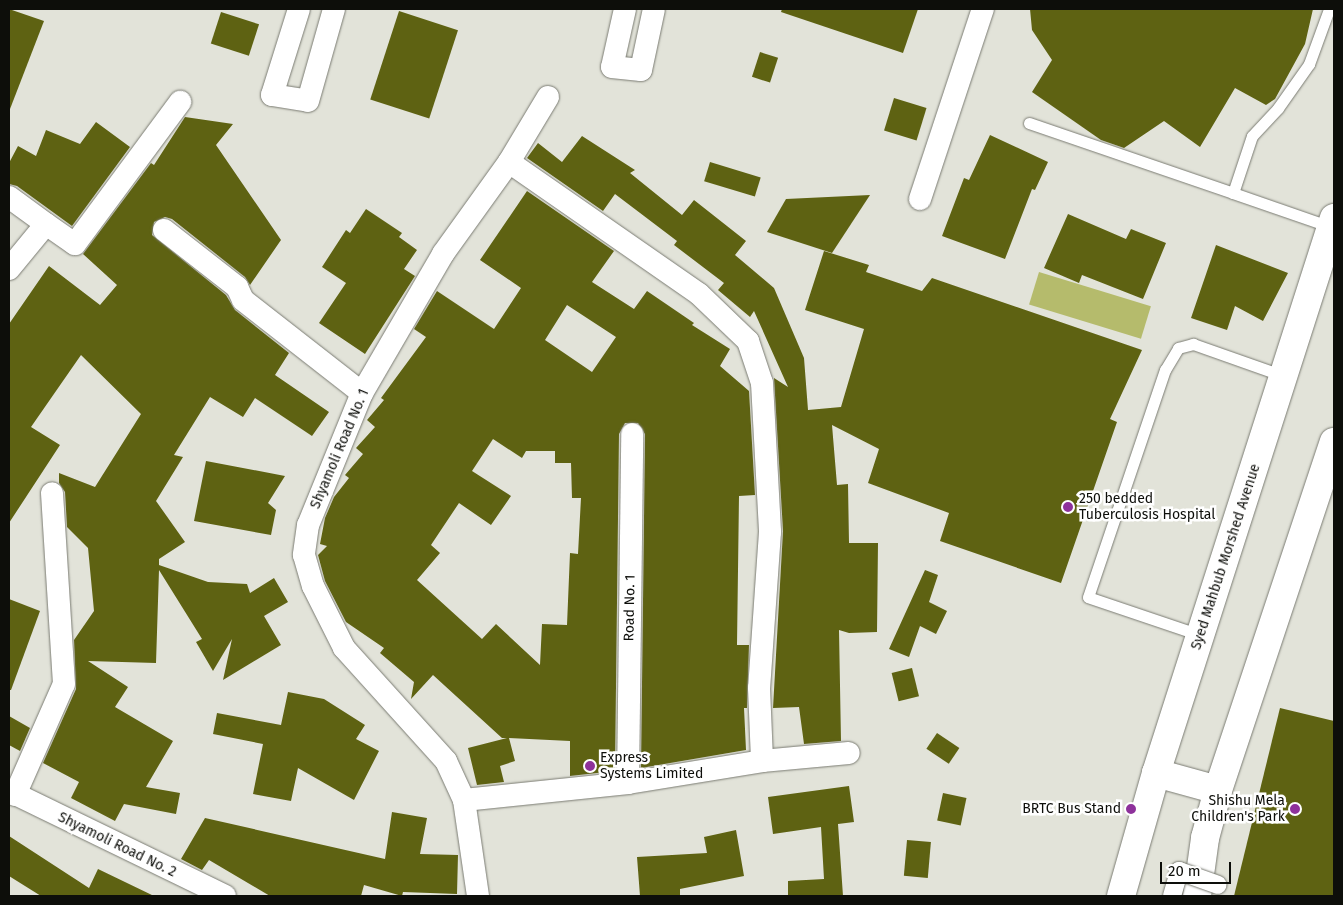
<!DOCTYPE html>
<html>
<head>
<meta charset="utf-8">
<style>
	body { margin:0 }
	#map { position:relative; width:1343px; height:905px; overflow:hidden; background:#e2e3d9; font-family:"Fira Sans",sans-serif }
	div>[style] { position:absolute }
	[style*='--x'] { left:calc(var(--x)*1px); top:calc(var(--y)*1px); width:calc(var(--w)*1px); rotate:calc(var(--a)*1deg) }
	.green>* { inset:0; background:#b5bb6c; transform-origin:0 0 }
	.building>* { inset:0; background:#5e6212; transform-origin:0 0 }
	.roads { filter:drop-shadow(0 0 1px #7a7b72) drop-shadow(0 0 1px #7a7b72) }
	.service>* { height:11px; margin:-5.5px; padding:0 5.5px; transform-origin:5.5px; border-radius:5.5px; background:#fff }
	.minor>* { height:22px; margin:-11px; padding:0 11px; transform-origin:11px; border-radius:11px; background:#fff }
	.primary>* { height:28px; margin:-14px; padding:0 14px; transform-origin:14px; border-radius:14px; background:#fff }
	.bridges { filter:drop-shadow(0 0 1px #7a7b72) drop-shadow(0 0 1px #7a7b72) }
	.pedestrian-bridge>* { height:18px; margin:-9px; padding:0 9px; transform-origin:9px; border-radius:9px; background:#fff }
	.dots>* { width:14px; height:14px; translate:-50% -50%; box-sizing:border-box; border:2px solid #fff; border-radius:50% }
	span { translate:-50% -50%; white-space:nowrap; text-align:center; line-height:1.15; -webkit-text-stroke:5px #fff; paint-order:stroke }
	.street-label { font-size:14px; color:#0d0e0a }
	.poi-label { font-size:14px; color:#0d0e0a }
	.left { translate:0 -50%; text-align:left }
	.right { translate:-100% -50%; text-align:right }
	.frame { position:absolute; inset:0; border:10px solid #0d0e0a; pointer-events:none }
	.scale { position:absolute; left:1160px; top:862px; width:71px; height:22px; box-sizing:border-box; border:2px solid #0d0e0a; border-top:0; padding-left:6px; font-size:15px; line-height:18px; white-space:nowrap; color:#0d0e0a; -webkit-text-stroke:4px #fff; paint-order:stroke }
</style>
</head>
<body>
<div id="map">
	<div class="green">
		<i style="left:1039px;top:272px;width:117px;height:34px;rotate:17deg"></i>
	</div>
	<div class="building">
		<i style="clip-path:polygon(9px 9px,44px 21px,10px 109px,9px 108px)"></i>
		<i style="clip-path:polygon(782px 9px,918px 9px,903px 53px,781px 12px)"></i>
		<i style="clip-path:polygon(1030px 9px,1313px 9px,1305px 44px,1275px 99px,1266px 105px,1235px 88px,1200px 147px,1164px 121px,1124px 148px,1101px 140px,1032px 92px,1052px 60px,1032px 30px)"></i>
		<i style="left:399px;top:11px;width:62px;height:93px;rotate:18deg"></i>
		<i style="left:221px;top:12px;width:40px;height:33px;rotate:18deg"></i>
		<i style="left:760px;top:52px;width:19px;height:26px;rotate:18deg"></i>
		<i style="left:894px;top:98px;width:34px;height:34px;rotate:17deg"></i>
		<i style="clip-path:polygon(185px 117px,233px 124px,216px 145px,281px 240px,250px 285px,245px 277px,172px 219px,165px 217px,154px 222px,152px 235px,226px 295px,235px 310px,289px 353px,275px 375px,329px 412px,312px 436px,255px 398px,243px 417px,210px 397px,174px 455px,183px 457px,156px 501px,185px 542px,159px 559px,159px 565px,208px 582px,247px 584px,250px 593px,274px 578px,288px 602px,264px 616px,281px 645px,223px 680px,232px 639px,213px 671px,196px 642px,202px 639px,159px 570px,156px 663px,88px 661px,128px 687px,115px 707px,173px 741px,146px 787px,180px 793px,176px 814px,124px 804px,115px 821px,71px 798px,79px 782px,43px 763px,76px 689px,74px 640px,94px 611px,88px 548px,67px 527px,65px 492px,59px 483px,59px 473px,95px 487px,141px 414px,81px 355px,31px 427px,60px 445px,9px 523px,9px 324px,49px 266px,100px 305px,117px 285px,83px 254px,151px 163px,154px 165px)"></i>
		<i style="clip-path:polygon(96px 122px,130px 147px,72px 226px,17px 186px,9px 184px,9px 163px,18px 146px,36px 156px,46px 130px,80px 144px)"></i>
		<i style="clip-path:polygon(990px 135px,1048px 162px,1035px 190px,1032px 189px,1005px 259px,942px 236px,964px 178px,969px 180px)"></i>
		<i style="clip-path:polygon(582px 136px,635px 170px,630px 173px,682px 215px,694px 200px,746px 241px,735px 255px,774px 288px,804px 358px,808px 410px,841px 407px,864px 329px,805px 310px,824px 251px,869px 265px,866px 272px,922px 291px,932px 278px,1142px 350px,1110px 419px,1117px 422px,1061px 583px,940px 541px,949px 513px,868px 483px,879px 449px,832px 425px,837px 485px,848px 484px,849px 543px,878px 543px,877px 632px,849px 633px,839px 630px,841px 741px,804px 744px,799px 707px,773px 708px,783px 531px,774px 378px,788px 387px,754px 311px,750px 317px,718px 290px,724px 283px,674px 245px,677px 241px,615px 194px,603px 211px,527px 158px,538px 143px,562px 162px)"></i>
		<i style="left:710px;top:162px;width:53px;height:20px;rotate:17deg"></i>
		<i style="clip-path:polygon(evenodd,527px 191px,614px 251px,592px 282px,634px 309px,647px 291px,694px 323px,692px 325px,730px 349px,720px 366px,749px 391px,755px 495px,739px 496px,737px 645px,749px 645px,747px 708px,744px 708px,746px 750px,641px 768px,645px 434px,638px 423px,625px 423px,619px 434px,615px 771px,570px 776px,570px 741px,509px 738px,515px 761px,500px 766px,504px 782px,477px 785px,468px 748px,507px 738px,502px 738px,433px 675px,411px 699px,414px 682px,380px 653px,384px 648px,346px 622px,325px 581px,318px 555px,327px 546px,320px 544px,325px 518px,334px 497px,349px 478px,345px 475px,363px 454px,356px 448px,375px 427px,367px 420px,384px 400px,381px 398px,426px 337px,414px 329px,437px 291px,494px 329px,521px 288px,480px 260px,527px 191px,567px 305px,616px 337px,592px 372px,545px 340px,567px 305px,527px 191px,493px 439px,522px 458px,526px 451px,555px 451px,555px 463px,571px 463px,572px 498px,581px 498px,578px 554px,570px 553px,567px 625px,542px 624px,540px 665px,496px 624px,482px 639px,417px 580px,440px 553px,431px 545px,459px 503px,491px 525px,511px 496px,472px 471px,493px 439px)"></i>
		<i style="clip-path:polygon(870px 195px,832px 253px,767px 232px,786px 199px)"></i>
		<i style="clip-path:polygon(366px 209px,402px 233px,399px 237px,417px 250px,404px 269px,415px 276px,365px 354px,319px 323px,346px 283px,322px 267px,346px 230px,350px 233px)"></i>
		<i style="clip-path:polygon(1068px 214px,1126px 239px,1131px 229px,1166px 243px,1143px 299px,1082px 275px,1079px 283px,1044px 268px)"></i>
		<i style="clip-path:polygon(1216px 245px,1288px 273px,1263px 321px,1235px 306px,1227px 330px,1191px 318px)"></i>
		<i style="clip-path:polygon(206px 461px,285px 476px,268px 503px,276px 510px,271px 535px,194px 521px)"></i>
		<i style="clip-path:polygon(925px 570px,938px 575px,929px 602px,947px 611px,936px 634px,920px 626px,909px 657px,889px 649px)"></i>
		<i style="clip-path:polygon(9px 599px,40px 611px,11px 690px,9px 690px)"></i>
		<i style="left:912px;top:668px;width:29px;height:21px;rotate:76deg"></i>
		<i style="clip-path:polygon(288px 692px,324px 699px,365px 725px,356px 739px,379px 751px,354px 800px,298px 768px,291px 801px,253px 794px,263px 744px,213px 734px,217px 713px,281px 725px)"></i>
		<i style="clip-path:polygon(1280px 708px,1334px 721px,1334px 896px,1234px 896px)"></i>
		<i style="clip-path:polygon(9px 716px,30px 728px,20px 751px,9px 745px)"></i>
		<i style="left:937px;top:733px;width:27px;height:19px;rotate:34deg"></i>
		<i style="clip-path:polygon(849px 786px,854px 822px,838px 824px,843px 896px,788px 896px,788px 881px,824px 879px,821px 827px,773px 834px,768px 797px)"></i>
		<i style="left:943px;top:793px;width:24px;height:28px;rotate:12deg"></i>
		<i style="clip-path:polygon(392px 812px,427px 818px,420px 854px,458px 855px,457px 894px,403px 892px,402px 896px,364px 885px,361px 896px,270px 896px,209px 860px,202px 870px,181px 859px,205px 818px,385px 859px)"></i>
		<i style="clip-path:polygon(736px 830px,744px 876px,680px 889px,680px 896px,640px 896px,637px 857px,707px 853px,704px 837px)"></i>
		<i style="clip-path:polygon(9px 836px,89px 888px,98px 869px,154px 896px,41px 896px,9px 876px)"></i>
		<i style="left:907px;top:840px;width:24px;height:36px;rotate:5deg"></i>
	</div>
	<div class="roads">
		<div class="service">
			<i style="--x:1029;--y:123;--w:216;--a:18.9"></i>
			<i style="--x:1233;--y:193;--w:60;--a:-71.6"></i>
			<i style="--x:1252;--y:136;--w:38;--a:-47"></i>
			<i style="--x:1278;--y:108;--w:54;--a:-54.8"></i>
			<i style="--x:1309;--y:64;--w:59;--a:-70"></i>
			<i style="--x:1233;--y:193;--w:104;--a:19.1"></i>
			<i style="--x:1200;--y:635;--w:118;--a:-161.3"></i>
			<i style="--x:1088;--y:597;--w:240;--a:-71.3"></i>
			<i style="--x:1165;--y:370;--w:26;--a:-59"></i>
			<i style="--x:1178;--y:348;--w:16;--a:-15"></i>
			<i style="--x:1193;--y:344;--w:96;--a:19.4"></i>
		</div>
		<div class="minor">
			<i style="--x:299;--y:9;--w:90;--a:107.4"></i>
			<i style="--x:272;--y:95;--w:36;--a:9"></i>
			<i style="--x:308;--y:101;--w:96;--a:-74.2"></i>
			<i style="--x:625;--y:9;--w:59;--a:102.6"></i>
			<i style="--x:612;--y:67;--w:29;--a:6"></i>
			<i style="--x:641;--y:70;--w:62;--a:-78"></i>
			<i style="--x:548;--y:97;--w:76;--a:121"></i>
			<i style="--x:509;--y:162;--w:113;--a:125.7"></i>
			<i style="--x:443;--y:254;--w:161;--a:120.2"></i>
			<i style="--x:362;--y:393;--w:143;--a:112.2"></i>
			<i style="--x:308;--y:525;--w:30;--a:98"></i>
			<i style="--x:304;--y:555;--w:32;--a:74"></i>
			<i style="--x:313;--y:586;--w:69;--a:63.4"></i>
			<i style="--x:344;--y:648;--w:152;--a:47.9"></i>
			<i style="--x:446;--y:761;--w:43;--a:65.2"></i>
			<i style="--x:464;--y:800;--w:165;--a:-5.9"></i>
			<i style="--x:628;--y:783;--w:136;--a:-9.3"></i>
			<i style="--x:762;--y:761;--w:87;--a:-5.3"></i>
			<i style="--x:509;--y:162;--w:231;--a:34.8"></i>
			<i style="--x:699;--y:294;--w:68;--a:43.8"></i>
			<i style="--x:748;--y:341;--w:44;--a:71.6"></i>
			<i style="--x:762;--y:383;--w:149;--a:86.9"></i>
			<i style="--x:770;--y:532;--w:156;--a:94"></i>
			<i style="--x:759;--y:688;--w:73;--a:87.6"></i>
			<i style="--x:9;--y:197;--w:46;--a:36.1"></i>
			<i style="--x:920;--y:199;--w:200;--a:-71.7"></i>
			<i style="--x:164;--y:230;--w:93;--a:38"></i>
			<i style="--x:237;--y:287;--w:14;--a:65"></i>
			<i style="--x:243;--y:300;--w:151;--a:38"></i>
			<i style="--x:9;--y:269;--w:58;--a:-50.6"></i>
			<i style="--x:46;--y:224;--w:35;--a:35"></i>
			<i style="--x:75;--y:244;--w:177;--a:-53.5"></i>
			<i style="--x:628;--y:783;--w:349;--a:-89.3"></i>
			<i style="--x:9;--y:791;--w:240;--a:25.9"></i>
			<i style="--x:15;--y:795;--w:121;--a:-66.2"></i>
			<i style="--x:64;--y:684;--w:191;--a:-93.6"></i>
			<i style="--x:464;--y:800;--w:97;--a:81.7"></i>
		</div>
		<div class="primary">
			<i style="--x:1156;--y:773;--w:64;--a:15.3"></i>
			<i style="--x:1121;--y:896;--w:128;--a:-74.1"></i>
			<i style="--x:1156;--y:773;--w:583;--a:-72.22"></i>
			<i style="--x:1197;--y:896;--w:59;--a:-82.1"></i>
			<i style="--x:1205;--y:838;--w:50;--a:-74.8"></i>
			<i style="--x:1218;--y:790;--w:367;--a:-71.6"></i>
		</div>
	</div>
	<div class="bridges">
		<div class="pedestrian-bridge">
			<i style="--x:1172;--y:896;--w:26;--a:-74"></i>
			<i style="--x:1179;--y:871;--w:41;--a:19.7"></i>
		</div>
	</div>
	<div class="dots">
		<i style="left:1068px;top:507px;background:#8e319b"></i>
		<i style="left:590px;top:766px;background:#8e319b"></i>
		<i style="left:1131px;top:809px;background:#8e319b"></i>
		<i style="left:1295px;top:809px;background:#8e319b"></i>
	</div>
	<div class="street-label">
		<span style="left:340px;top:449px;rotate:-67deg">Shyamoli Road No. 1</span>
		<span style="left:1226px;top:557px;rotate:-72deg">Syed Mahbub Morshed Avenue</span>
		<span style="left:630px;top:608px;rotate:-89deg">Road No. 1</span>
		<span style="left:117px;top:845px;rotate:26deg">Shyamoli Road No. 2</span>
	</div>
	<div class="poi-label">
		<span class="left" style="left:1079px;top:507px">250 bedded<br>Tuberculosis Hospital</span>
		<span class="left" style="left:600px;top:766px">Express<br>Systems Limited</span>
		<span class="right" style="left:1285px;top:809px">Shishu Mela<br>Children's Park</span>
		<span class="right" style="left:1121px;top:809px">BRTC Bus Stand</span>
	</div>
	<div class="frame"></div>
	<div class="scale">20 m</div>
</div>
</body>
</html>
